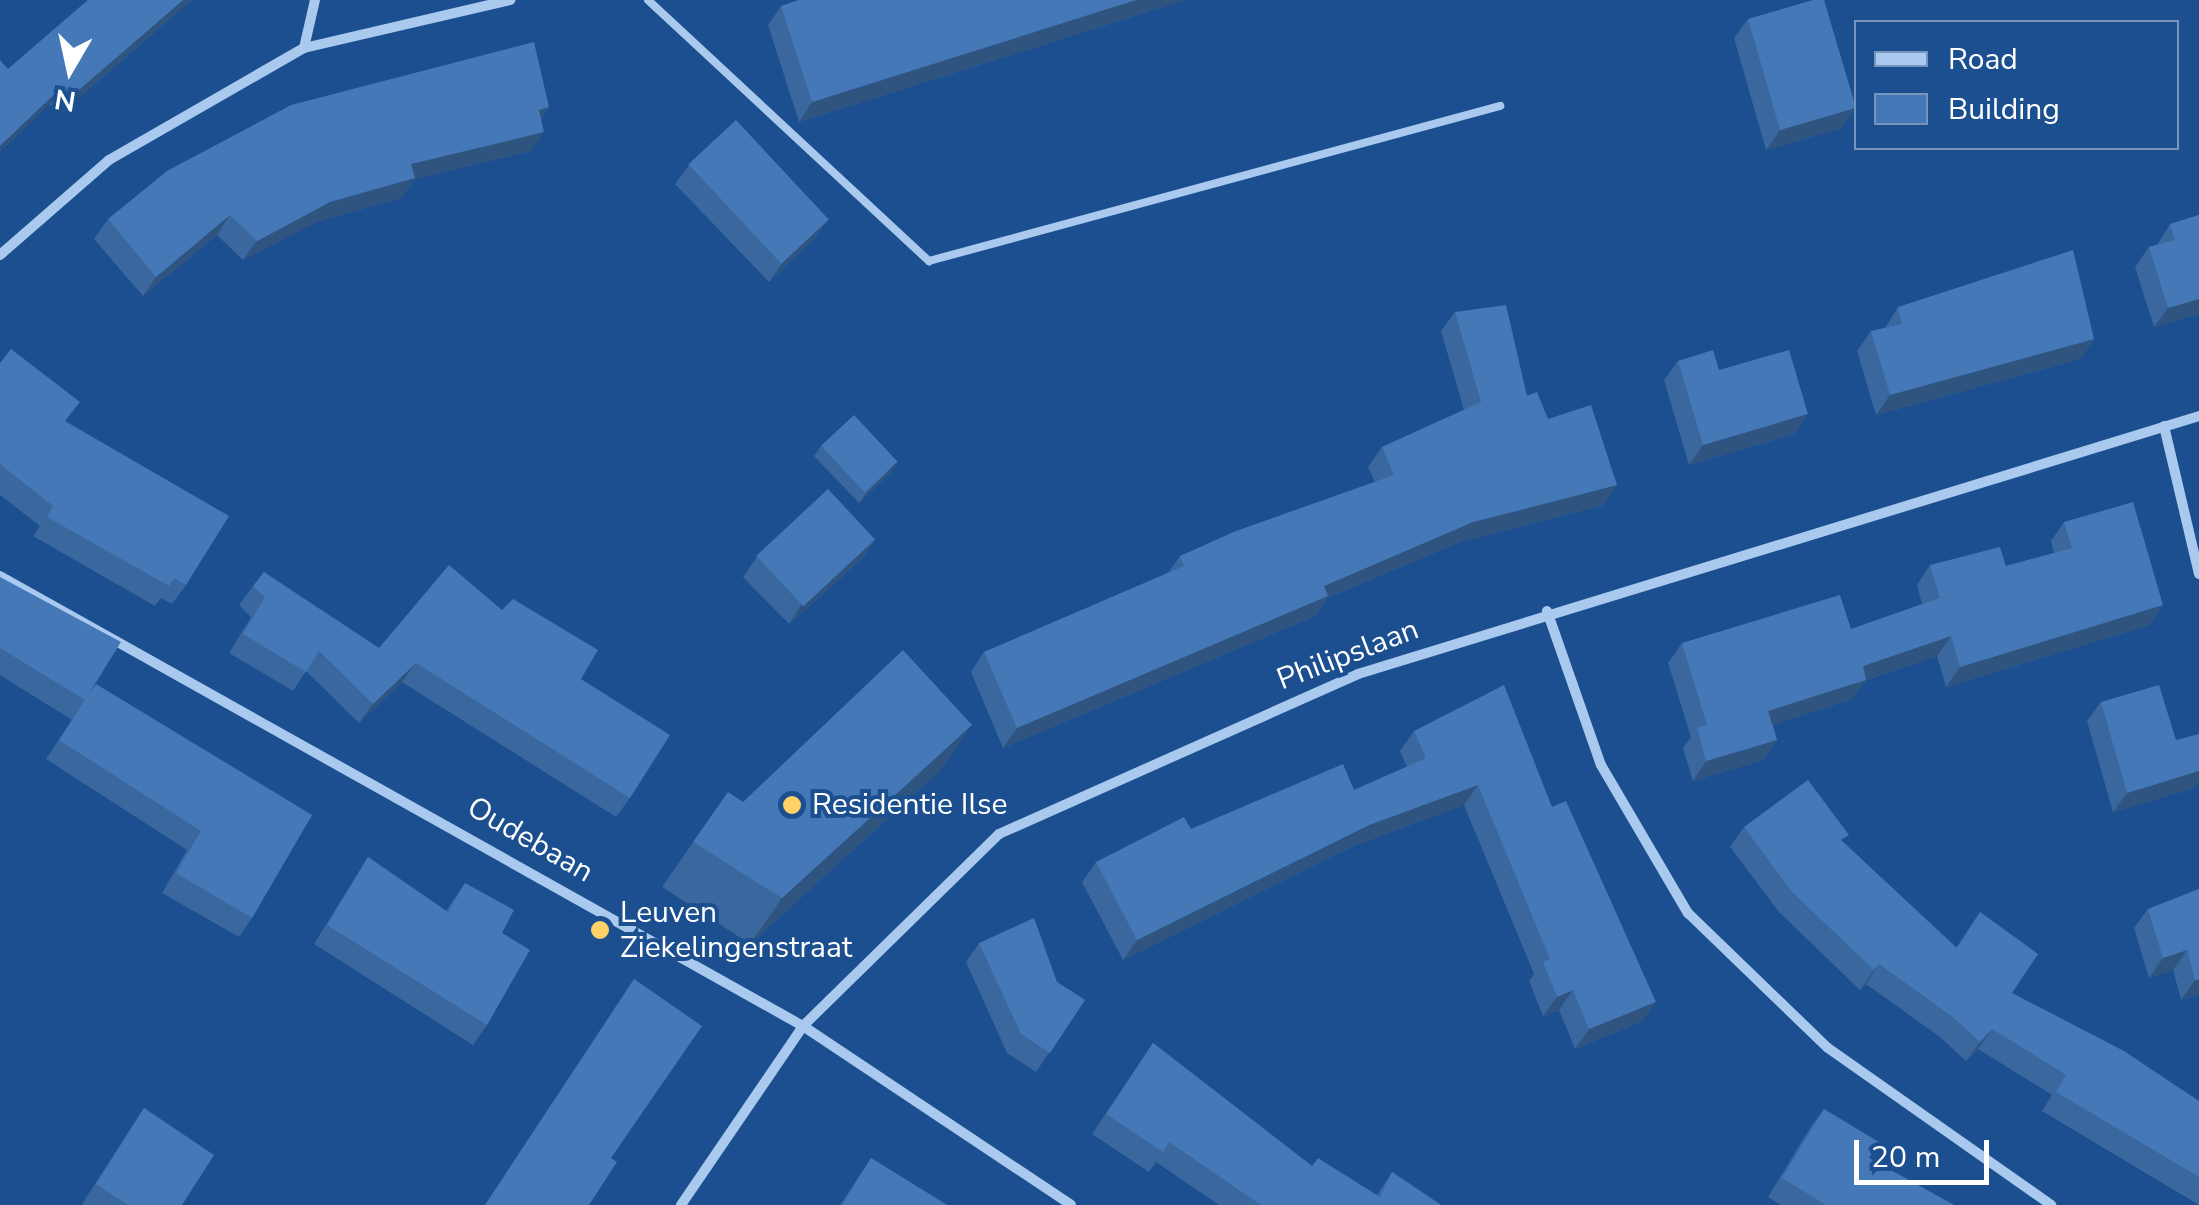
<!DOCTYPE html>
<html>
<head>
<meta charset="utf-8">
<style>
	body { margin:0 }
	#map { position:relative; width:2199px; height:1205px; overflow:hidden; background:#1b4f8f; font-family:"Nunito Sans",sans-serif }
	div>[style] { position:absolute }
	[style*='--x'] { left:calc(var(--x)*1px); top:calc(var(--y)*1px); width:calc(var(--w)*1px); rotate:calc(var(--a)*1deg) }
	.service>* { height:8px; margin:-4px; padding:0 4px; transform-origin:4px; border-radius:4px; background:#a9c9ee }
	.minor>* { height:10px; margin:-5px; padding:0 5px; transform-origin:5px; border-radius:5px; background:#a9c9ee }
	.wall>* { inset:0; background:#3a679d }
	.shaded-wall>* { inset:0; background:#305480 }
	.building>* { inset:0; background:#4478b7; transform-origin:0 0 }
	.dots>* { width:28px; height:28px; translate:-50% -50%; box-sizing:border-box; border:5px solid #1b4f8f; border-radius:50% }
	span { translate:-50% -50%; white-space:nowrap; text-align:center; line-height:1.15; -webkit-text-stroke:8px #1b4f8f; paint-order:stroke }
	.street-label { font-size:30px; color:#fff }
	.poi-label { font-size:30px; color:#fff }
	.left { translate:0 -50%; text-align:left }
	.legend { position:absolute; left:1854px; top:20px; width:325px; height:130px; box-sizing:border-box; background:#1b4f8f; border:2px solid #7695bc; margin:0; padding:12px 18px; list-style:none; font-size:30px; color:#fff }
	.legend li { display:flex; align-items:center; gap:20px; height:50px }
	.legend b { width:50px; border:2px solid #7695bc }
	.north { position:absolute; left:20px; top:20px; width:100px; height:100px; -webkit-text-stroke:8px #1b4f8f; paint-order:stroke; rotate:189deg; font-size:28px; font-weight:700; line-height:40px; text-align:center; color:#fff }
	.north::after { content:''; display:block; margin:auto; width:35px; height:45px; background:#fff; clip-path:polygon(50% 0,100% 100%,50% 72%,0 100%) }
	.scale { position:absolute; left:1854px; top:1140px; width:135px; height:45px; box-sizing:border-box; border:5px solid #fff; border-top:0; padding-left:12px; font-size:30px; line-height:35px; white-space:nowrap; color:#fff; -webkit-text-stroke:8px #1b4f8f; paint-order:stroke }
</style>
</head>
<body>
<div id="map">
	<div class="service">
		<i style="--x:648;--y:0;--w:384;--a:42.9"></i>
		<i style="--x:929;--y:261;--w:592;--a:-15.19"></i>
	</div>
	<div class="minor">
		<i style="--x:304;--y:48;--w:49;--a:-77.1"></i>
		<i style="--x:0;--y:255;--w:145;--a:-41.1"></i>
		<i style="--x:109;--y:160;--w:225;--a:-29.9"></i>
		<i style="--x:304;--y:48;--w:212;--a:-13.1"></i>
		<i style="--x:2164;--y:426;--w:152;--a:76.7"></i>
		<i style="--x:0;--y:576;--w:920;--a:29.27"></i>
		<i style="--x:803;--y:1026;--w:322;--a:33.7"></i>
		<i style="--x:1547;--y:611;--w:163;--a:70.7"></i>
		<i style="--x:1601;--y:765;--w:172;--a:59.6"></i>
		<i style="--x:1688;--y:913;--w:194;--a:44"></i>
		<i style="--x:1828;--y:1048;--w:273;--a:35.1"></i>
		<i style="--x:681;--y:1205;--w:217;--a:-55.7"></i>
		<i style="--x:803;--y:1026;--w:274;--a:-44.4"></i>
		<i style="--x:999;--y:834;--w:393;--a:-24"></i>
		<i style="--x:1358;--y:674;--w:880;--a:-17.05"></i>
	</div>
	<div class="wall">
		<i style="clip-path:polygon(88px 0,192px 0,59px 115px,50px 104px,8px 69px)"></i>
		<i style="clip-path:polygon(799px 0,1185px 0,799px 122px,768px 25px,781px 6px)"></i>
		<i style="clip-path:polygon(1748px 19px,1842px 128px,1766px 150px,1734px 38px)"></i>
		<i style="clip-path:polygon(549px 107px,541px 119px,531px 151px,414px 179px,401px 198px,316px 222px,243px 260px,217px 235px,143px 296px,94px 239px,108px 219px)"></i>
		<i style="clip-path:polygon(689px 165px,829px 219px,815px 238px,769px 282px,675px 184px)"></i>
		<i style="clip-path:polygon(2199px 215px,2199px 314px,2154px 327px,2135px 267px,2149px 247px,2157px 245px,2170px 224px)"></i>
		<i style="clip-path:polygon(1898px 307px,2094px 339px,2080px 359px,1876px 415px,1857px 351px,1871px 331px,1885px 328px)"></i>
		<i style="clip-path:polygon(1455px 312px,1548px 419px,1617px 485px,1603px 505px,1460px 542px,1327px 598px,1315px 616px,1003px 748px,971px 672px,984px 652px,1168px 573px,1180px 556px,1375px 482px,1368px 467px,1382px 447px,1464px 410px,1441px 331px)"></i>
		<i style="clip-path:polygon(1678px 361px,1719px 370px,1794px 434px,1689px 465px,1664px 380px)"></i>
		<i style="clip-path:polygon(0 363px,66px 422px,186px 585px,172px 604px,161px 598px,155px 606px,33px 536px,40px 526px,0 495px)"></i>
		<i style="clip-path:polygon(821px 446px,891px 473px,859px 503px,814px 456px)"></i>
		<i style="clip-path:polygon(2064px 522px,2150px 625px,1946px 687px,1937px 656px,1866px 680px,1852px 699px,1773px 725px,1777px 740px,1763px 760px,1693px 781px,1683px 748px,1691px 737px,1668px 663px,1682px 643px,1851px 629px,1922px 604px,1917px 585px,1930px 565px,2006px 566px,2054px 553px,2051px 541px)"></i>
		<i style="clip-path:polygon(875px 540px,861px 560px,789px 624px,743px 577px,757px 557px)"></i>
		<i style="clip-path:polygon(0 577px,91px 691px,312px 815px,252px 918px,239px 937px,162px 893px,187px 850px,46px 759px,72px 720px,0 675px)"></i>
		<i style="clip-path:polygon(253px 586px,379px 648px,581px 679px,630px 798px,616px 817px,402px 682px,359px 723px,306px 671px,293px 691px,229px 653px,251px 617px,239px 605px)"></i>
		<i style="clip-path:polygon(2101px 702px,2176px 740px,2194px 788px,2113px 812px,2087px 721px)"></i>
		<i style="clip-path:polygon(1414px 731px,1552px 807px,1643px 1021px,1575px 1049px,1559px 1010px,1543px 1016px,1529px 981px,1534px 974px,1464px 805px,1356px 845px,1123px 960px,1082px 882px,1096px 862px,1191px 829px,1354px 790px,1407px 767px,1400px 751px)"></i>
		<i style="clip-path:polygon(941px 770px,750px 944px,662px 887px,728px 792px,743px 802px)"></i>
		<i style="clip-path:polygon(1744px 827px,1843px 842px,1956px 948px,1980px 912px,2012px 993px,2199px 1101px,2199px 1205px,2042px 1111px,2052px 1095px,1978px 1049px,1966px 1061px,1940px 1037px,1866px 984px,1860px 990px,1779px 912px,1730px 847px)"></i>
		<i style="clip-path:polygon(368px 857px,446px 911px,465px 883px,502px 933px,487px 1025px,473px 1045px,314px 944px)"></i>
		<i style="clip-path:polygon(2199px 889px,2199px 994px,2181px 1000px,2173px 970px,2149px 978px,2134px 928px,2148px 909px)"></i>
		<i style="clip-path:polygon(979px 943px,1057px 982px,1085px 1000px,1036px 1072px,1007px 1053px,966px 962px)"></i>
		<i style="clip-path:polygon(1153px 1043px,1312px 1166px,1377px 1195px,1392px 1172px,1441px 1205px,1219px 1205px,1156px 1162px,1149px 1172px,1092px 1134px)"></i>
		<i style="clip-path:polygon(144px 1108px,182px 1205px,84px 1205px,82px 1204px)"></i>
		<i style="clip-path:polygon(1824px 1109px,1869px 1158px,1954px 1205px,1781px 1205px,1768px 1197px,1810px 1128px)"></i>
		<i style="clip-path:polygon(871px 1158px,947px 1205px,840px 1205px)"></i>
	</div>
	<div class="shaded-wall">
		<i style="clip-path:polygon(183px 0,192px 0,59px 115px,73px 95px)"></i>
		<i style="clip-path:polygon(1136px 0,1185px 0,799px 122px,812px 102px)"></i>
		<i style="clip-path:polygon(64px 85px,50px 104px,0 152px,0 146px)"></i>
		<i style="clip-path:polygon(549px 107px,535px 127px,539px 110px)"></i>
		<i style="clip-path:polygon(1856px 108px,1842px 128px,1766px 150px,1780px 130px)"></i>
		<i style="clip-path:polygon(544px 132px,531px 151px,414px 179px,401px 198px,316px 222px,243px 260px,257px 241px,330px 202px,411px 164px)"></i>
		<i style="clip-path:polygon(230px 215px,217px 235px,143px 296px,156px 277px)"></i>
		<i style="clip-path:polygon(829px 219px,815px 238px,769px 282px,783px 262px)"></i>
		<i style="clip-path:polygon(2199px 299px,2199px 314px,2154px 327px,2168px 308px)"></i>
		<i style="clip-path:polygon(2094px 339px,2080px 359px,1876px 415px,1890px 395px)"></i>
		<i style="clip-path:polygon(1808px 414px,1794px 434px,1689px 465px,1703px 445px)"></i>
		<i style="clip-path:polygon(898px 462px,891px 473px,859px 503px,866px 493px)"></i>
		<i style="clip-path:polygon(1617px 485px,1603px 505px,1460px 542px,1327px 598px,1315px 616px,1003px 748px,1017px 728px,1324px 586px,1473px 522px)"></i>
		<i style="clip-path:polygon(875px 540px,861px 560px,789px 624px,802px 604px)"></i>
		<i style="clip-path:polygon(2163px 605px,2150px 625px,1946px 687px,1960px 667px)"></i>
		<i style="clip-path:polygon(1951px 636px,1937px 656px,1850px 685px,1866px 680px,1852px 699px,1755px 731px,1768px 711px,1863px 666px)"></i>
		<i style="clip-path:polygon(416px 663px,402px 682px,359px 723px,373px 704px)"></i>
		<i style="clip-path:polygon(972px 725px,941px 770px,750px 944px,782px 898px)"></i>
		<i style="clip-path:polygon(1777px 740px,1763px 760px,1693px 781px,1706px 761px)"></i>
		<i style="clip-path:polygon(2199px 771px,2199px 781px,2194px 788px,2113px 812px,2127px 793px)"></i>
		<i style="clip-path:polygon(1478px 785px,1464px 805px,1356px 845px,1123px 960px,1137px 940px,1369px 825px)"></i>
		<i style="clip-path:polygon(2187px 950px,2173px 970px,2149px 978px,2163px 958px)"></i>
		<i style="clip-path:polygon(1879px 964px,1866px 984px,1860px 990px,1874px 970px)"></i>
		<i style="clip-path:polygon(2199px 979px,2199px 994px,2181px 1000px,2195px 980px)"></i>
		<i style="clip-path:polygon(1573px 990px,1559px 1010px,1543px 1016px,1557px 997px)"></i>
		<i style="clip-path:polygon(1656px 1002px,1643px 1021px,1575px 1049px,1589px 1029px)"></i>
		<i style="clip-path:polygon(1992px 1029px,1978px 1049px,1966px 1061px,1980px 1042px)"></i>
	</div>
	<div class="building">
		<i style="clip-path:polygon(88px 0,183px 0,73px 95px,64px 85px,0 146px,0 60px,8px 69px)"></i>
		<i style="clip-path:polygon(799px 0,1136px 0,812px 102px,781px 6px)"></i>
		<i style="clip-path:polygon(1813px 0,1824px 0,1856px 108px,1780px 130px,1748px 19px)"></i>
		<i style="clip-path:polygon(534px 42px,549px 107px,539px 110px,544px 132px,411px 164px,415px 178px,330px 202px,257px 241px,230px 215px,156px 277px,108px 219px,167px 171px,291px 105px)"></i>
		<i style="left:736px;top:120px;width:136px;height:65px;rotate:47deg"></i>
		<i style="clip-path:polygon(2199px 215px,2199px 299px,2168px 308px,2149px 247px,2175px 240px,2170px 224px)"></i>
		<i style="clip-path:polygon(2073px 250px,2094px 339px,1890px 395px,1871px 331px,1902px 324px,1898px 307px)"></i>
		<i style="clip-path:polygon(1506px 305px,1527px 396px,1537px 392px,1548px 419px,1591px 405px,1617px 485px,1473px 522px,1324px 586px,1328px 596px,1017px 728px,984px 652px,1184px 566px,1180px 556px,1236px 531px,1394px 475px,1382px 447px,1481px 402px,1455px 312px)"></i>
		<i style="clip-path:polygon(11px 349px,80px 402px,65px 421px,229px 516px,186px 585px,174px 578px,169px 586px,47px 517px,53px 506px,0 464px,0 363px)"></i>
		<i style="clip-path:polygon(1713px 350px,1719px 370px,1789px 350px,1808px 414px,1703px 445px,1678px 361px)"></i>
		<i style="left:854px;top:415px;width:64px;height:45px;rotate:47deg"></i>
		<i style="left:828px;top:489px;width:69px;height:98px;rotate:47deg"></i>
		<i style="clip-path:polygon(2133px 502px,2163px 605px,1960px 667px,1951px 636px,1863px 666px,1866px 680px,1768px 711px,1777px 740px,1706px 761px,1697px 728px,1707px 725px,1682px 643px,1840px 595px,1851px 629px,1940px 598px,1930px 565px,2000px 547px,2006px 566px,2072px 548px,2064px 522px)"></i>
		<i style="clip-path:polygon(449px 565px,502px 610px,513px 599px,598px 650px,581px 679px,670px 735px,630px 798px,416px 663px,373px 704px,319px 651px,306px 672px,243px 634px,265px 597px,253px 586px,264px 572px,379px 648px)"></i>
		<i style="clip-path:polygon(0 577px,121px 642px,85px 700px,96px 684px,312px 815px,252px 918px,176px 873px,201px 831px,59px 740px,85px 700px,0 648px)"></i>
		<i style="clip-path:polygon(903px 650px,972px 725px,782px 898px,693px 842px,728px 792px,743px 802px)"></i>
		<i style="clip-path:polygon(1504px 685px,1552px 807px,1566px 801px,1656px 1002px,1589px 1029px,1573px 990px,1557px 997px,1543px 962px,1550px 959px,1478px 785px,1369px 825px,1137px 940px,1096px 862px,1184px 817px,1191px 829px,1343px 764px,1354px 790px,1426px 758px,1414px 731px)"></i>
		<i style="clip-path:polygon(2159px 685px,2176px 740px,2199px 734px,2199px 771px,2127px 793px,2101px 702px)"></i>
		<i style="clip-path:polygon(1808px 780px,1849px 835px,1841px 840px,1957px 948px,1980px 912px,2038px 954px,2012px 993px,2124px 1051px,2199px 1101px,2199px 1177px,2056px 1092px,2066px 1075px,1992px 1029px,1980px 1042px,1954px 1018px,1879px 964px,1874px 970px,1792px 892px,1744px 827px)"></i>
		<i style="clip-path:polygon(368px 857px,448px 912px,465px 883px,514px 910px,502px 933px,530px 950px,487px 1025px,327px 925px)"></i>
		<i style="clip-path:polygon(2199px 889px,2199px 979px,2195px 980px,2187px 950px,2163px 958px,2148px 909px)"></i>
		<i style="clip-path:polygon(1034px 918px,1057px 982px,1085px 1000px,1050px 1053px,1021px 1034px,979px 943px)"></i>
		<i style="clip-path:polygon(634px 979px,702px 1026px,611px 1158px,617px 1162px,589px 1205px,485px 1205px)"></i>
		<i style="clip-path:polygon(1153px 1043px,1312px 1166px,1318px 1158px,1380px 1197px,1392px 1172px,1441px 1205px,1261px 1205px,1169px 1142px,1163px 1152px,1106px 1114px)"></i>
		<i style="clip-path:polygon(144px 1108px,214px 1155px,182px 1205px,128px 1205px,96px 1184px)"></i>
		<i style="clip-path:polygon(1824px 1109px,1879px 1142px,1869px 1158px,1954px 1205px,1826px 1205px,1782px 1178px)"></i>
		<i style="clip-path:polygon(871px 1158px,947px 1205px,842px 1205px)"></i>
	</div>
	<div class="dots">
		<i style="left:792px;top:805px;background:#ffd166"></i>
		<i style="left:600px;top:930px;background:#ffd166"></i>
	</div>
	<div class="street-label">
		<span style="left:1348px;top:655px;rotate:-21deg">Philipslaan</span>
		<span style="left:530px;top:840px;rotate:30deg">Oudebaan</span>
	</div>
	<div class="poi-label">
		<span class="left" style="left:812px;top:805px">Residentie Ilse</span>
		<span class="left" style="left:620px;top:930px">Leuven<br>Ziekelingenstraat</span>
	</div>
	<ul class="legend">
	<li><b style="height:12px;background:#a9c9ee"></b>Road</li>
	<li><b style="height:28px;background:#4478b7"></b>Building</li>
	</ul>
	<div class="north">N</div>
	<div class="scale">20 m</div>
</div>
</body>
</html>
